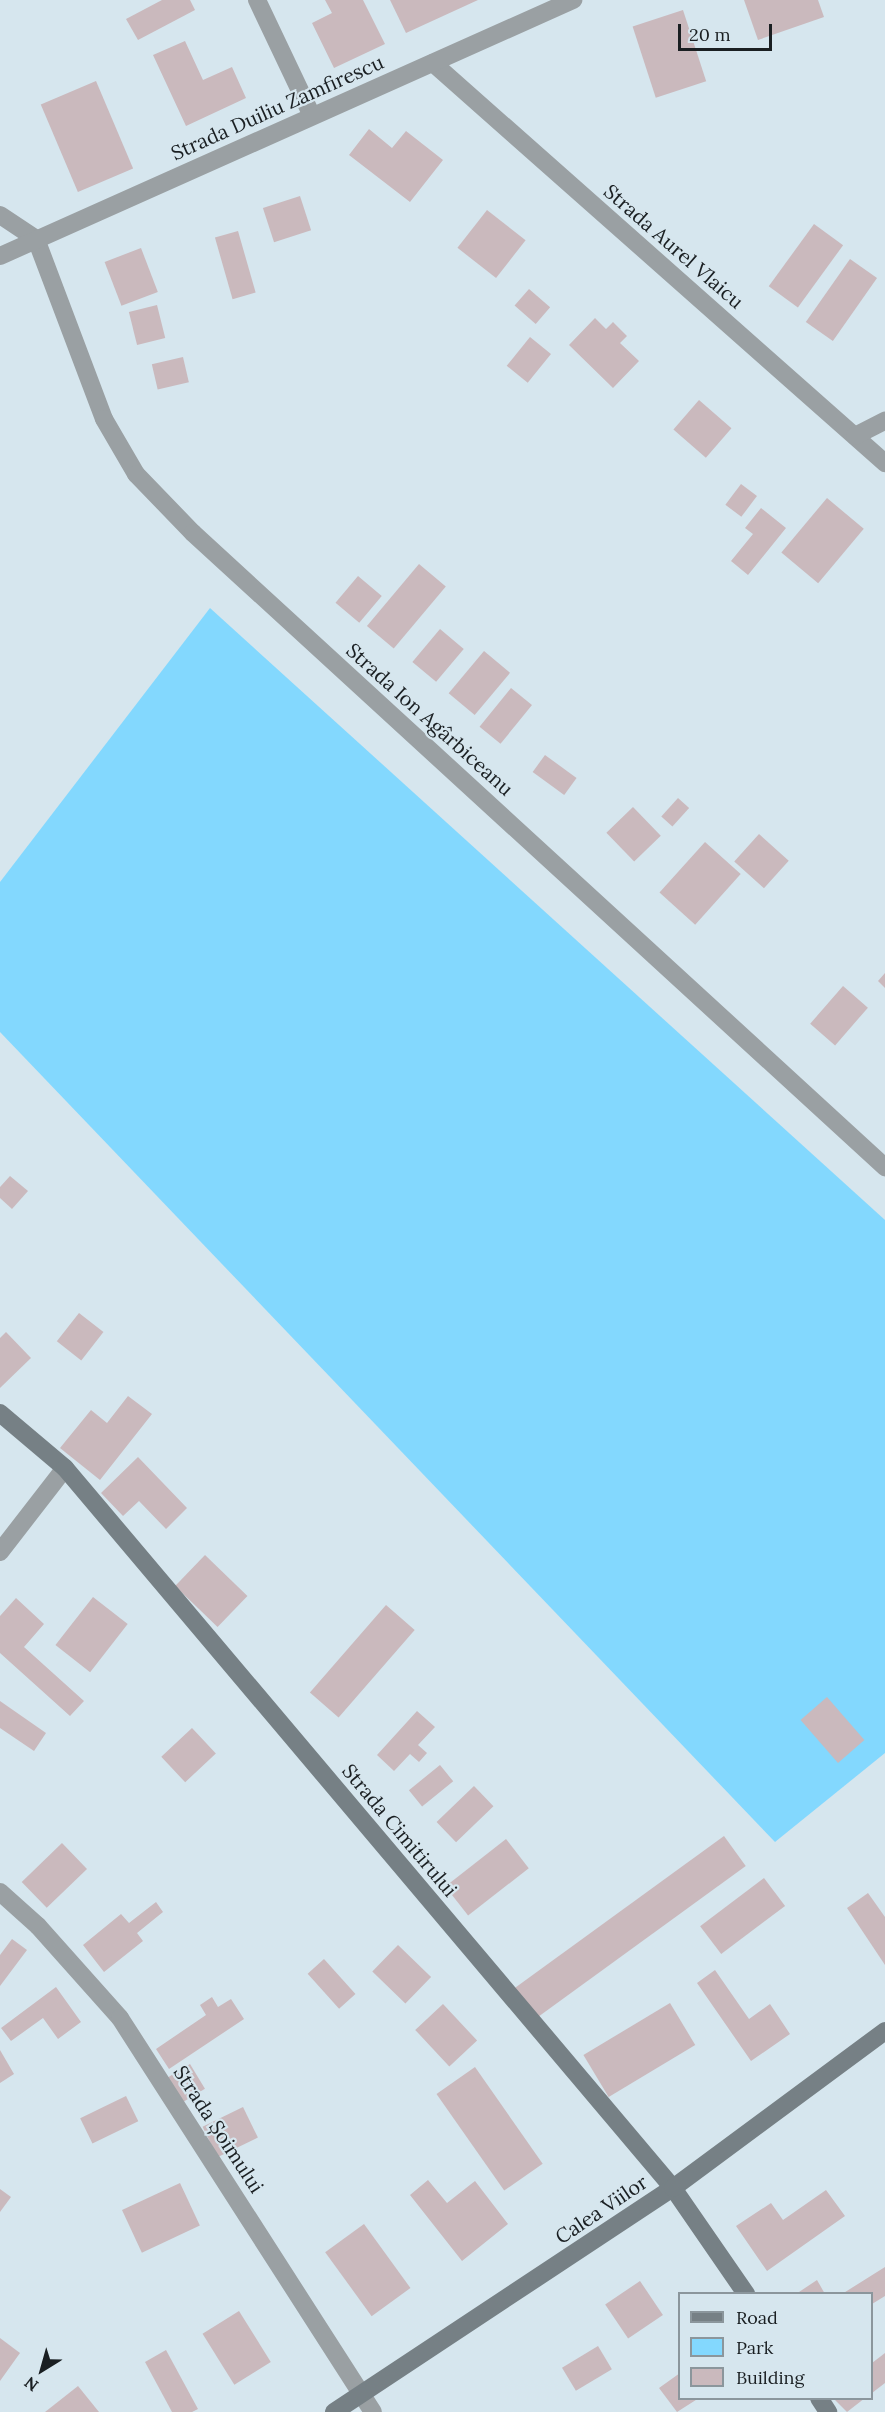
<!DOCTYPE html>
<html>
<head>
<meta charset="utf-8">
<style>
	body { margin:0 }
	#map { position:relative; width:885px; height:2412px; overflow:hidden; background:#d6e6ee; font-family:Lora,serif }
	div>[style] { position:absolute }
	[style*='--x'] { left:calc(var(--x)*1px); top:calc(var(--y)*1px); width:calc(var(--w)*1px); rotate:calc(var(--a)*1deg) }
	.green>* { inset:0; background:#83d8fe }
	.building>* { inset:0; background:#cab9bd; transform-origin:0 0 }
	.street>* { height:18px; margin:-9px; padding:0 9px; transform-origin:9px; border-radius:9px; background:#9aa0a3 }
	.secondary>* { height:18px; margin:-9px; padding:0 9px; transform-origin:9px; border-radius:9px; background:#768085 }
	span { translate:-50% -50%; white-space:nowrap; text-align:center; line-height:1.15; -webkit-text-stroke:4.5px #d6e6ee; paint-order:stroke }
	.street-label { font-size:20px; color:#1a1f22 }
	.legend { position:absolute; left:678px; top:2292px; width:195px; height:108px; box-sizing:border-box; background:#d6e6ee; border:2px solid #8b969c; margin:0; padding:8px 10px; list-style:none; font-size:18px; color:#1a1f22 }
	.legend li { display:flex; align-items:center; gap:12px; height:30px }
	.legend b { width:30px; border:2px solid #8b969c }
	.north { position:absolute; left:12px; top:2340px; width:60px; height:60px; -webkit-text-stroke:4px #d6e6ee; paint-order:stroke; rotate:217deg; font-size:16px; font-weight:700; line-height:24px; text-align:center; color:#1a1f22 }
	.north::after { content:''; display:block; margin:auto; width:21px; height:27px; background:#1a1f22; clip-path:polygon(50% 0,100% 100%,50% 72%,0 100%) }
	.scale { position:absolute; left:678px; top:24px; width:94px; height:27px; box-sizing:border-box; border:3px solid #1a1f22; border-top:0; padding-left:8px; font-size:18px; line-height:21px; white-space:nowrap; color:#1a1f22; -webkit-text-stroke:4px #d6e6ee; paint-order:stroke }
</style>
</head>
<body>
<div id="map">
	<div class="green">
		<i style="clip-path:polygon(210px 608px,885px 1220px,885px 1753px,775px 1842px,0 1032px,0 882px)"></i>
	</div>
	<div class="building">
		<i style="clip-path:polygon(162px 0,190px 0,195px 10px,138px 40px,126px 19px)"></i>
		<i style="clip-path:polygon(325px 0,363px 0,385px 44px,334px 68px,312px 23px,332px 13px)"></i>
		<i style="clip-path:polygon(390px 0,478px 0,406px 33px)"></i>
		<i style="clip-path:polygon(744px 0,818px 0,824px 17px,758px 40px)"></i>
		<i style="left:683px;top:10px;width:75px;height:53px;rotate:72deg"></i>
		<i style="clip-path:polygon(185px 41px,203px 80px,232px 67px,246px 98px,186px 126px,153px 55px)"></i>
		<i style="left:96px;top:81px;width:95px;height:60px;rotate:67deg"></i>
		<i style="clip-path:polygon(369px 129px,392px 148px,406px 131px,443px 160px,410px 202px,349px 155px)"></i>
		<i style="left:300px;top:196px;width:36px;height:39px;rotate:72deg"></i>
		<i style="left:487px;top:210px;width:49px;height:48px;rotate:38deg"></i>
		<i style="left:814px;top:224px;width:36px;height:77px;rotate:36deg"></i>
		<i style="left:238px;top:231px;width:64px;height:24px;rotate:74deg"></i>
		<i style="left:141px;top:248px;width:47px;height:39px;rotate:69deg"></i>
		<i style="left:850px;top:259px;width:33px;height:77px;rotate:35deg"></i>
		<i style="left:529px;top:289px;width:28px;height:22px;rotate:41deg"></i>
		<i style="left:157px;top:305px;width:34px;height:29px;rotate:76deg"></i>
		<i style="clip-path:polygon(595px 318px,606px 329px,613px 322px,627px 336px,620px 343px,639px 361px,613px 388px,569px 345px)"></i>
		<i style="left:530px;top:337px;width:27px;height:37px;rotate:39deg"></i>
		<i style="left:183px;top:357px;width:26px;height:32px;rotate:77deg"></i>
		<i style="left:699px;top:400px;width:43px;height:39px;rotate:41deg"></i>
		<i style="left:741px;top:484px;width:20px;height:26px;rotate:37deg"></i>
		<i style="left:827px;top:498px;width:48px;height:71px;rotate:40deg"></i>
		<i style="clip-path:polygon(761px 508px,786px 528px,748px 575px,731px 561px,753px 534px,745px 528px)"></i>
		<i style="left:419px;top:564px;width:35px;height:81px;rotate:40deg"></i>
		<i style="left:358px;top:576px;width:31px;height:35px;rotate:40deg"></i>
		<i style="left:440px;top:629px;width:31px;height:43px;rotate:40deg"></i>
		<i style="left:484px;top:651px;width:34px;height:55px;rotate:40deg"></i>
		<i style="left:511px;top:688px;width:27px;height:50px;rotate:39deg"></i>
		<i style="left:545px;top:755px;width:39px;height:21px;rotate:36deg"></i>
		<i style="left:678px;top:798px;width:15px;height:25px;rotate:42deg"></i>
		<i style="left:633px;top:807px;width:40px;height:37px;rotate:46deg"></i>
		<i style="left:759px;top:834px;width:40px;height:37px;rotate:42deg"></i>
		<i style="left:705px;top:842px;width:48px;height:68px;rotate:42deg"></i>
		<i style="clip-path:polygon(885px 973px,885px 988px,878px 981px)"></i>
		<i style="left:843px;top:986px;width:33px;height:50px;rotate:41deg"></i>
		<i style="clip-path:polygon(10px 1176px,28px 1191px,12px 1209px,0 1198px,0 1187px)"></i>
		<i style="left:79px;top:1313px;width:31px;height:36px;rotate:38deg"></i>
		<i style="clip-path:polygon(6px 1332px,31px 1358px,0 1388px,0 1338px)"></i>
		<i style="clip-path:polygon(128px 1396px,152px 1414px,100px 1480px,60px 1448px,91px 1410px,107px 1423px)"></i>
		<i style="clip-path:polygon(138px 1457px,187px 1508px,166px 1529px,139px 1501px,123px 1516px,101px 1493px)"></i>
		<i style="left:205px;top:1555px;width:59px;height:43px;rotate:44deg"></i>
		<i style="left:93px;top:1597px;width:44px;height:61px;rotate:38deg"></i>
		<i style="clip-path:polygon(16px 1598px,44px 1624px,24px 1647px,84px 1701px,70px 1716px,0 1653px,0 1616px)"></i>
		<i style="left:386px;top:1605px;width:38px;height:116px;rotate:41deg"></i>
		<i style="left:827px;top:1697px;width:57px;height:35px;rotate:49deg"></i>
		<i style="clip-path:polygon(0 1701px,46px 1733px,34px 1751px,0 1728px)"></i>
		<i style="clip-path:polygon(417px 1711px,435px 1727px,418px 1745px,427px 1753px,419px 1762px,410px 1754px,394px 1771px,377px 1755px)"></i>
		<i style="left:192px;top:1728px;width:35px;height:42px;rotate:47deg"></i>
		<i style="left:440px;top:1765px;width:21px;height:40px;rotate:51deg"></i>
		<i style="left:474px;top:1786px;width:28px;height:52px;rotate:46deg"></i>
		<i style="left:724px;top:1836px;width:37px;height:259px;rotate:54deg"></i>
		<i style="left:506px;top:1839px;width:37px;height:77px;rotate:52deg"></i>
		<i style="left:62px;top:1843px;width:36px;height:56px;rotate:46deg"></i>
		<i style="left:764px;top:1878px;width:35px;height:80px;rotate:53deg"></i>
		<i style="clip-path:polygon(868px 1893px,885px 1917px,885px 1965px,847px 1908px)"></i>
		<i style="clip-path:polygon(156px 1902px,163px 1912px,137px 1933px,143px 1941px,104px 1972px,83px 1945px,121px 1914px,129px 1923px)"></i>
		<i style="clip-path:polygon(12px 1939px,27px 1950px,0 1986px,0 1955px)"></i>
		<i style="left:398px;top:1945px;width:46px;height:37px;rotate:44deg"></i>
		<i style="left:324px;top:1959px;width:47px;height:22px;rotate:48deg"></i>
		<i style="clip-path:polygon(715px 1970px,749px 2019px,770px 2004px,790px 2034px,751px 2061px,697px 1983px)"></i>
		<i style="clip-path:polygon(56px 1987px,81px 2022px,58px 2039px,43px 2018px,11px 2041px,1px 2028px)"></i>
		<i style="clip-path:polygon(212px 1997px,218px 2007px,231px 1999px,244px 2019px,169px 2069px,156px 2049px,206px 2015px,200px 2005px)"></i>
		<i style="left:670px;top:2003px;width:49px;height:101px;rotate:59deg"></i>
		<i style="left:443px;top:2004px;width:50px;height:38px;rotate:47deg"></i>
		<i style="clip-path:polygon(0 2050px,14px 2074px,0 2083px)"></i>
		<i style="left:190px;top:2064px;width:29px;height:26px;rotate:59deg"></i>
		<i style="left:475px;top:2067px;width:118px;height:47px;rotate:55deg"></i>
		<i style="left:126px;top:2096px;width:28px;height:51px;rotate:64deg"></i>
		<i style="left:243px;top:2107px;width:34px;height:45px;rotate:64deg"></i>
		<i style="clip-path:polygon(428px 2180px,447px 2203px,475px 2181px,508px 2224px,462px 2261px,410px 2195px)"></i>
		<i style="left:180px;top:2183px;width:47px;height:64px;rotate:65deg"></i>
		<i style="clip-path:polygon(0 2189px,11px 2197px,0 2212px)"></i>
		<i style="clip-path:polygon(826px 2190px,845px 2216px,767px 2271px,736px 2226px,771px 2203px,783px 2220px)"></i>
		<i style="left:364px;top:2224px;width:79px;height:48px;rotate:54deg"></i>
		<i style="clip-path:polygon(885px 2267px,885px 2296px,872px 2304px,872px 2294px,842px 2294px)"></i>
		<i style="clip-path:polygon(817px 2280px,825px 2294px,796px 2294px)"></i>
		<i style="left:640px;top:2281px;width:41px;height:42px;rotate:56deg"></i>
		<i style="left:239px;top:2311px;width:60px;height:43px;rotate:58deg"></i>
		<i style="clip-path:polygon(0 2338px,20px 2353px,0 2381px)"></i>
		<i style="left:598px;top:2346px;width:27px;height:42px;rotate:59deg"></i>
		<i style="clip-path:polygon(166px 2350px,198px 2409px,192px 2412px,172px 2412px,145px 2362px)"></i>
		<i style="clip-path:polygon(885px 2353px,885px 2383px,872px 2393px,872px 2363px)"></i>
		<i style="clip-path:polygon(680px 2373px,680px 2398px,699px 2398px,677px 2412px,659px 2388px)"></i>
		<i style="clip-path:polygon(78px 2386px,99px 2412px,45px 2412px)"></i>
		<i style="clip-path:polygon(833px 2398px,865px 2398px,847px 2412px)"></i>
	</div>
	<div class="street">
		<i style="--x:257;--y:0;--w:128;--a:64.6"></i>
		<i style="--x:433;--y:63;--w:604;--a:41.51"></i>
		<i style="--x:0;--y:215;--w:43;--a:33.7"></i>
		<i style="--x:36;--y:239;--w:192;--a:69.3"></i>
		<i style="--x:104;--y:419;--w:64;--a:59.8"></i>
		<i style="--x:136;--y:474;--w:82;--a:46"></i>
		<i style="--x:193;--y:533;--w:939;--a:42.5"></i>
		<i style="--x:0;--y:256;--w:628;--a:-24.07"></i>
		<i style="--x:855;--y:436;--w:34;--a:-27"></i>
		<i style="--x:0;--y:1552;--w:106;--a:-52.3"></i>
		<i style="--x:0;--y:1892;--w:51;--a:41.8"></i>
		<i style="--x:38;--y:1926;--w:123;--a:48.3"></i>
		<i style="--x:120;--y:2018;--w:468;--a:57.3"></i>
	</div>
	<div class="secondary">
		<i style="--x:0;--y:1413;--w:85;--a:40.2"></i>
		<i style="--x:65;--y:1468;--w:942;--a:49.82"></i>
		<i style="--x:673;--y:2188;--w:129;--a:55.4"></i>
		<i style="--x:819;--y:2398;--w:17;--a:57"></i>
		<i style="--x:334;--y:2412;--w:406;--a:-33.5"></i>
		<i style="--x:673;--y:2188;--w:264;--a:-36.5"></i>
	</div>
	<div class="street-label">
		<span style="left:277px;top:107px;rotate:-24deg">Strada Duiliu Zamfirescu</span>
		<span style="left:674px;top:246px;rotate:41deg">Strada Aurel Vlaicu</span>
		<span style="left:430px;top:719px;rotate:42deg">Strada Ion Agârbiceanu</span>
		<span style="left:400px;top:1830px;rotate:50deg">Strada Cimitirului</span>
		<span style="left:219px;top:2129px;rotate:57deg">Strada Șoimului</span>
		<span style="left:601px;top:2209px;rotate:-34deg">Calea Viilor</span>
	</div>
	<ul class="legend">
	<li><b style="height:8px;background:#768085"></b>Road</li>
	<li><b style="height:16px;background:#83d8fe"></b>Park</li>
	<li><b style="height:16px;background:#cab9bd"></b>Building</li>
	</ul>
	<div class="north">N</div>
	<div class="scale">20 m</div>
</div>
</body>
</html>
